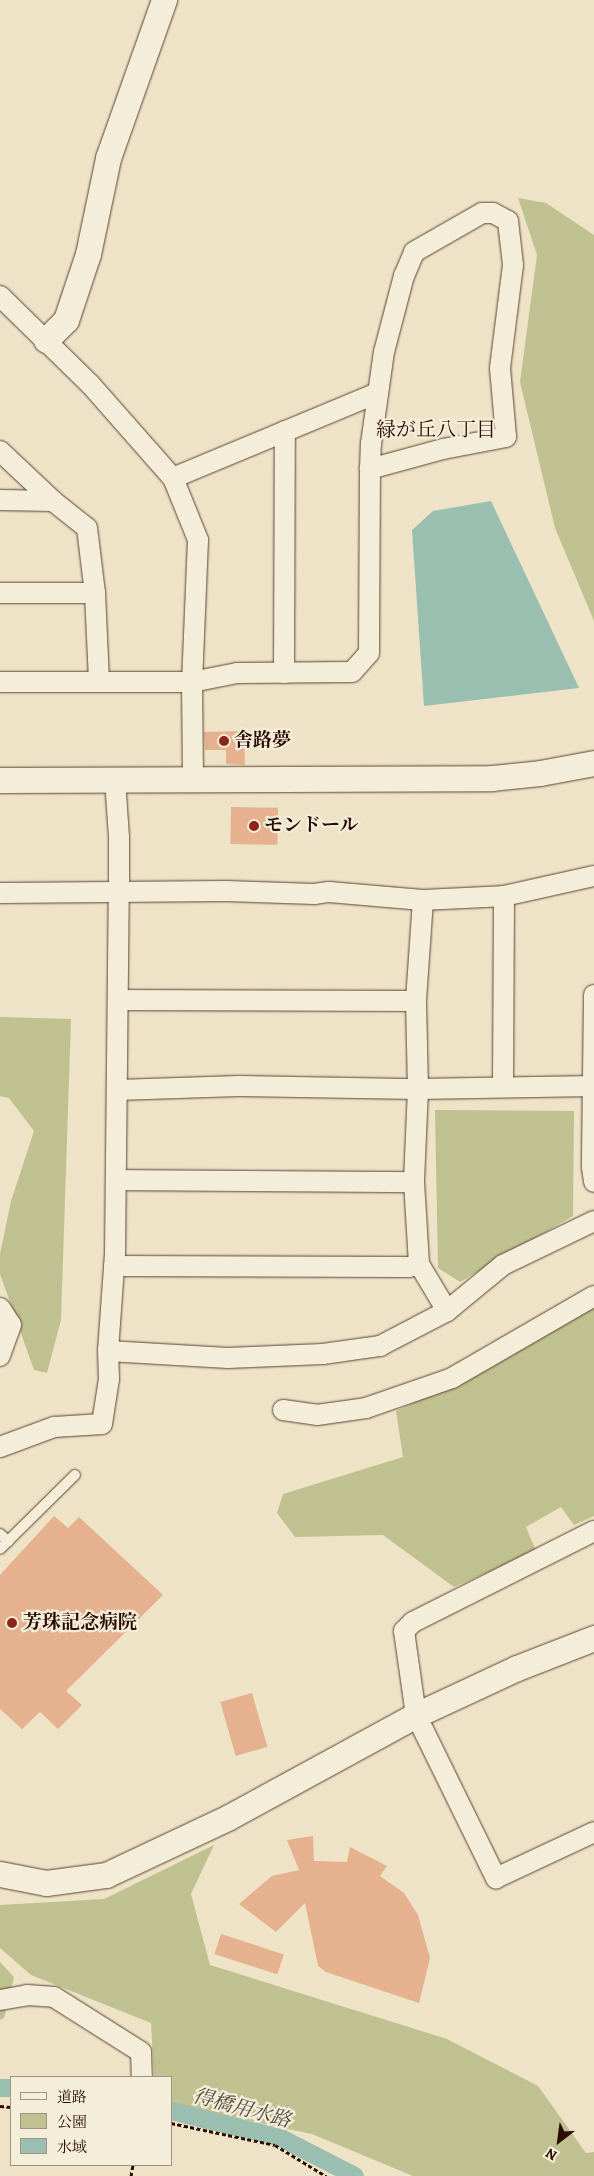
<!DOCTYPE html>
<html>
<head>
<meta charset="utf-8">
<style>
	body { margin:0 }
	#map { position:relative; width:594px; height:2176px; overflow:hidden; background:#eee3c6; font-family:Alegreya,"Noto Serif JP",serif }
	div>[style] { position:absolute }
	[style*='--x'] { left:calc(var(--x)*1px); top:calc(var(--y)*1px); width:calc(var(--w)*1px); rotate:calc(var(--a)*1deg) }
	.green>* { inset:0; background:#c0c190 }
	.water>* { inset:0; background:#9abfb0 }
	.canal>* { height:18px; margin:-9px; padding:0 9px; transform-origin:9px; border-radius:9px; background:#9abfb0 }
	.building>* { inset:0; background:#e5b18e; transform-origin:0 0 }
	.path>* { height:3px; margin-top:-1.5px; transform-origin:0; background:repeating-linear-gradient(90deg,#2c0c00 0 4px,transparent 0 6.5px) }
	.roads { filter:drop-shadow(0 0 1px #5c4232) drop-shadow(0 0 1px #5c4232) }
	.service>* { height:10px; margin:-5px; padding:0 5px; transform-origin:5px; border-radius:5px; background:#f4edda }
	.minor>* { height:20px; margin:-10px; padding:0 10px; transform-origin:10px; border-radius:10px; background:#f4edda }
	.tertiary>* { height:25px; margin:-12.5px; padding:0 12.5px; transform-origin:12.5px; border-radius:12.5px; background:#f4edda }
	.dots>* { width:14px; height:14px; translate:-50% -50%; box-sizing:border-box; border:2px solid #f4edda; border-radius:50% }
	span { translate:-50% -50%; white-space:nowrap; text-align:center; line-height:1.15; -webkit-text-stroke:4.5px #f4edda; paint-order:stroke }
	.poi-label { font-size:19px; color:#2c0c00; font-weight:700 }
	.left { translate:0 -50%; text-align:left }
	.neighbourhood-label { font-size:20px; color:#2c0c00 }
	.water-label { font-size:20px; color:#524b3e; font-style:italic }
	.legend { position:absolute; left:10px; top:2076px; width:162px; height:90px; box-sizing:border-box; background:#f4edda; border:1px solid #a49383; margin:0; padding:6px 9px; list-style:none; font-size:15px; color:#2c0c00 }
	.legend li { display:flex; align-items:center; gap:10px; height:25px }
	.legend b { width:25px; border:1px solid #a49383 }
	.north { position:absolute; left:534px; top:2116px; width:50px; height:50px; -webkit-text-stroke:4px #f4edda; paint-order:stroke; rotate:210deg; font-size:14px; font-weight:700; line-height:20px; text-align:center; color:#2c0c00 }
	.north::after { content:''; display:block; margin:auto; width:18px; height:22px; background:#2c0c00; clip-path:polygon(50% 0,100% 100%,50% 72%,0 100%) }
</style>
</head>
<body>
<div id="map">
	<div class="green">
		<i style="clip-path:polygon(518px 198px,546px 203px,594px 235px,594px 621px,555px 528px,520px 382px,537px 255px)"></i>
		<i style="clip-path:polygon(0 1017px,71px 1019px,61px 1320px,47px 1373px,34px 1370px,0 1274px,0 1254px,11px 1201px,34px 1131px,9px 1098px,0 1096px)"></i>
		<i style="clip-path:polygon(435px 1110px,574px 1111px,573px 1216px,460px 1282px,438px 1268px)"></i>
		<i style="clip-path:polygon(594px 1304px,594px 1516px,574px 1525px,561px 1507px,526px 1527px,536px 1551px,454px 1587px,383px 1535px,295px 1537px,277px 1513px,283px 1494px,403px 1457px,396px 1411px,450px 1386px)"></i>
		<i style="clip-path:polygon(214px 1845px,191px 1894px,210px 1965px,447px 2039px,538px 2086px,586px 2153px,594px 2152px,594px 2176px,413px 2176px,312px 2134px,171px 2104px,171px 2077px,154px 2077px,151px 2023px,31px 1975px,0 1948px,0 1905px,104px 1899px)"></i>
		<i style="clip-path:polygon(0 1962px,14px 1977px,4px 2018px,0 2020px)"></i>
	</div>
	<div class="water">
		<i style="clip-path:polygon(491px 501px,579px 688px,424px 706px,412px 530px,433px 511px)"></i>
	</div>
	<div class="canal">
		<i style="--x:0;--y:2088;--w:11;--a:0"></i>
		<i style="--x:171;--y:2111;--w:113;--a:13.8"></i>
		<i style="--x:281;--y:2138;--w:83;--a:27.2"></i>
	</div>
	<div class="building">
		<i style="clip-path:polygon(244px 731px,245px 765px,226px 764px,226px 750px,205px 750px,204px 732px)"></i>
		<i style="left:231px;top:807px;width:47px;height:37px;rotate:1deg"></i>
		<i style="clip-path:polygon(54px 1516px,68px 1528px,79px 1517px,163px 1595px,66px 1691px,82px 1705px,58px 1729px,40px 1712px,22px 1729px,0 1709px,0 1575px)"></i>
		<i style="left:252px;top:1693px;width:56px;height:33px;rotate:74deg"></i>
		<i style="clip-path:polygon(313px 1836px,314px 1861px,347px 1862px,350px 1847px,387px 1866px,380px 1876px,404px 1893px,418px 1915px,430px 1958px,419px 2003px,326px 1972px,318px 1966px,305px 1903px,276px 1932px,239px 1904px,272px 1876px,299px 1870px,287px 1840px)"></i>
		<i style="left:221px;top:1934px;width:66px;height:21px;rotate:18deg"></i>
	</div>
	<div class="path">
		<i style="--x:0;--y:2106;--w:11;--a:5"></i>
		<i style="--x:171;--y:2123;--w:106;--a:11.9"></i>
		<i style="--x:275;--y:2145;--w:60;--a:31.3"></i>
		<i style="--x:131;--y:2176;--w:11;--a:-80"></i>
	</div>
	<div class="roads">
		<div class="service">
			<i style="--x:0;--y:1534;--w:11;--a:41"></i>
			<i style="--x:8;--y:1541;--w:11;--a:135"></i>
			<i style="--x:8;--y:1541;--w:94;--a:-44.6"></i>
		</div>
		<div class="minor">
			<i style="--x:0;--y:296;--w:126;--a:44.4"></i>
			<i style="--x:90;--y:384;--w:125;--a:48.6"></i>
			<i style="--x:173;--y:478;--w:67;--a:68"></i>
			<i style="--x:198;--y:540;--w:142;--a:92.4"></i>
			<i style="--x:192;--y:682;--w:97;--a:89.4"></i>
			<i style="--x:0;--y:451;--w:73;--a:43.3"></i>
			<i style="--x:53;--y:501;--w:43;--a:38.5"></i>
			<i style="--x:87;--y:528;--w:65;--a:83"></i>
			<i style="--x:95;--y:593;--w:89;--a:87.4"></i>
			<i style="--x:173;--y:478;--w:221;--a:-22.6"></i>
			<i style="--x:0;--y:500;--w:53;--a:1.1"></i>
			<i style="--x:0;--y:593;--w:95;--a:0"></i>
			<i style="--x:284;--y:673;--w:242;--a:-89.8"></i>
			<i style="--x:0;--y:682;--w:192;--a:0"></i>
			<i style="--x:192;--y:682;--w:46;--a:-11.3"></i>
			<i style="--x:237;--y:673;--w:115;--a:-0.5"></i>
			<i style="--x:352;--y:672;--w:25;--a:-48"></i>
			<i style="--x:369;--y:653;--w:184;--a:-89.7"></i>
			<i style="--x:370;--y:469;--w:25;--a:-88"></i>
			<i style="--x:371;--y:444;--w:93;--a:-82"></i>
			<i style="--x:384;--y:352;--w:79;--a:-75.3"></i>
			<i style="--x:404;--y:276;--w:26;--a:-67"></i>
			<i style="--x:414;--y:252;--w:78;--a:-29.8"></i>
			<i style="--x:482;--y:213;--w:11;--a:0"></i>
			<i style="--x:493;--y:213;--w:17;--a:28"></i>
			<i style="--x:508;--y:221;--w:44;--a:83.5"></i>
			<i style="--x:513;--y:265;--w:104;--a:97.2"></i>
			<i style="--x:500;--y:368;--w:69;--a:85"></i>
			<i style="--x:506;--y:437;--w:64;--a:169.2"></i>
			<i style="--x:443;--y:449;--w:76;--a:164.7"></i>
			<i style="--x:0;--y:893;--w:226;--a:-0.5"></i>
			<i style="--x:226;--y:891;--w:88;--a:2"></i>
			<i style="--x:314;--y:894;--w:15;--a:-8"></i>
			<i style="--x:329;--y:892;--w:94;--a:4.9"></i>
			<i style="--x:423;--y:900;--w:81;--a:-2.8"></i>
			<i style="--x:504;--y:896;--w:92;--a:-12.5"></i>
			<i style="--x:423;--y:900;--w:101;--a:94"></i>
			<i style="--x:416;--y:1001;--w:88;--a:88.7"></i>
			<i style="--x:418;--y:1089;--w:93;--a:92.5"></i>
			<i style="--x:414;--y:1182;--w:82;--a:86.5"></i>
			<i style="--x:419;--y:1264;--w:55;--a:59.2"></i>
			<i style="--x:594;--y:995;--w:172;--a:90.7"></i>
			<i style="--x:592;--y:1167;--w:15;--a:82"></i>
			<i style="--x:118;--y:1000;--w:298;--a:0.2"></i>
			<i style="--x:503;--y:1087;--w:191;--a:-89.7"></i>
			<i style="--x:117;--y:1090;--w:122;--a:-1.9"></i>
			<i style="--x:239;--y:1086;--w:179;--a:1"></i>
			<i style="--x:418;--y:1089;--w:176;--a:-1"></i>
			<i style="--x:116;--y:1180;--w:298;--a:0.4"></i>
			<i style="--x:114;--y:1266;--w:295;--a:0.2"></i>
			<i style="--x:409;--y:1267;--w:10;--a:-17"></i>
			<i style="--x:0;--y:1308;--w:20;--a:57"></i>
			<i style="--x:11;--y:1325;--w:33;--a:110"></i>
			<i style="--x:108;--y:1351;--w:120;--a:3.3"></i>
			<i style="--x:228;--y:1358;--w:95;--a:-2.4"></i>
			<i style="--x:323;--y:1354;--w:58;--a:-8"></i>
			<i style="--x:380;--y:1346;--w:76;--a:-27.6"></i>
			<i style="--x:447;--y:1311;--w:72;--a:-39.4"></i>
			<i style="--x:503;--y:1265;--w:101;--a:-25.8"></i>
			<i style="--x:283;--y:1410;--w:34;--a:8"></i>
			<i style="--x:317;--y:1415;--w:49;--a:-8.1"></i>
			<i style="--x:366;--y:1408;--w:91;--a:-19.2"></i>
			<i style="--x:452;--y:1378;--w:164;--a:-30"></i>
			<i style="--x:0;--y:1447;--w:58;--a:-20.3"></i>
			<i style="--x:54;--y:1427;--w:48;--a:-3.6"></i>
			<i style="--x:102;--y:1424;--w:46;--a:-81.2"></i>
			<i style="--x:109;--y:1379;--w:28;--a:-92"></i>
			<i style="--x:108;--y:1351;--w:97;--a:-85.9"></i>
			<i style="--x:115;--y:1254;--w:362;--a:-89.4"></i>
			<i style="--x:119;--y:892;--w:55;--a:-90"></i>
			<i style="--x:119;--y:837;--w:57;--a:-94"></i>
			<i style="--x:594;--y:1531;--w:203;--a:153.3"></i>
			<i style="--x:413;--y:1622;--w:13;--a:135"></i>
			<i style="--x:404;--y:1631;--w:85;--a:81.9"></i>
			<i style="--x:416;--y:1715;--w:182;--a:63.9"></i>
			<i style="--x:496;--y:1878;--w:108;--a:-25.1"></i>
			<i style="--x:0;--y:2000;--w:27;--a:-10"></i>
			<i style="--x:27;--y:1995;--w:27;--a:4"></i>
			<i style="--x:54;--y:1997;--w:103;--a:32.3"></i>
			<i style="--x:141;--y:2052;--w:25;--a:88"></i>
		</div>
		<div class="tertiary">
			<i style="--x:46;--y:340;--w:28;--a:-45"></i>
			<i style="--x:66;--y:320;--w:70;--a:-71.6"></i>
			<i style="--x:88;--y:254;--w:98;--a:-78.2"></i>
			<i style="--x:108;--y:158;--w:168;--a:-70.5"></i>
			<i style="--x:0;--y:780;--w:492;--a:-0.2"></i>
			<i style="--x:492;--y:778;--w:48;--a:-5.9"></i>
			<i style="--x:540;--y:773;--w:55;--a:-10.5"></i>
			<i style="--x:0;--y:1874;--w:47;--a:11.1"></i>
			<i style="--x:46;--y:1883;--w:61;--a:-7.6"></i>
			<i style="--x:106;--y:1875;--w:136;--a:-25.2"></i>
			<i style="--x:229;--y:1817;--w:213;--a:-28.6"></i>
			<i style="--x:416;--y:1715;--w:111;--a:-25"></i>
			<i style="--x:517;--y:1668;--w:83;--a:-21.3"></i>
		</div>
	</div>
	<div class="dots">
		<i style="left:224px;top:741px;background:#8f2418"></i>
		<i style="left:254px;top:826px;background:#8f2418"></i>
		<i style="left:12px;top:1623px;background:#8f2418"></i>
	</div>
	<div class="poi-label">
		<span class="left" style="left:234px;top:741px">舎路夢</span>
		<span class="left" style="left:264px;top:826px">モンドール</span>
		<span class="left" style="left:23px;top:1623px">芳珠記念病院</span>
	</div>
	<div class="neighbourhood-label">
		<span style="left:436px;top:429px">緑が丘八丁目</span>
	</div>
	<div class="water-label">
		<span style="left:242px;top:2108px;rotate:15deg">得橋用水路</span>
	</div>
	<ul class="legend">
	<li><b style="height:6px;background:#f4edda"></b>道路</li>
	<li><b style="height:14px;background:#c0c190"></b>公園</li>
	<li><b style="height:14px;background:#9abfb0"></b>水域</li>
	</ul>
	<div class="north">N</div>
</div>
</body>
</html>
